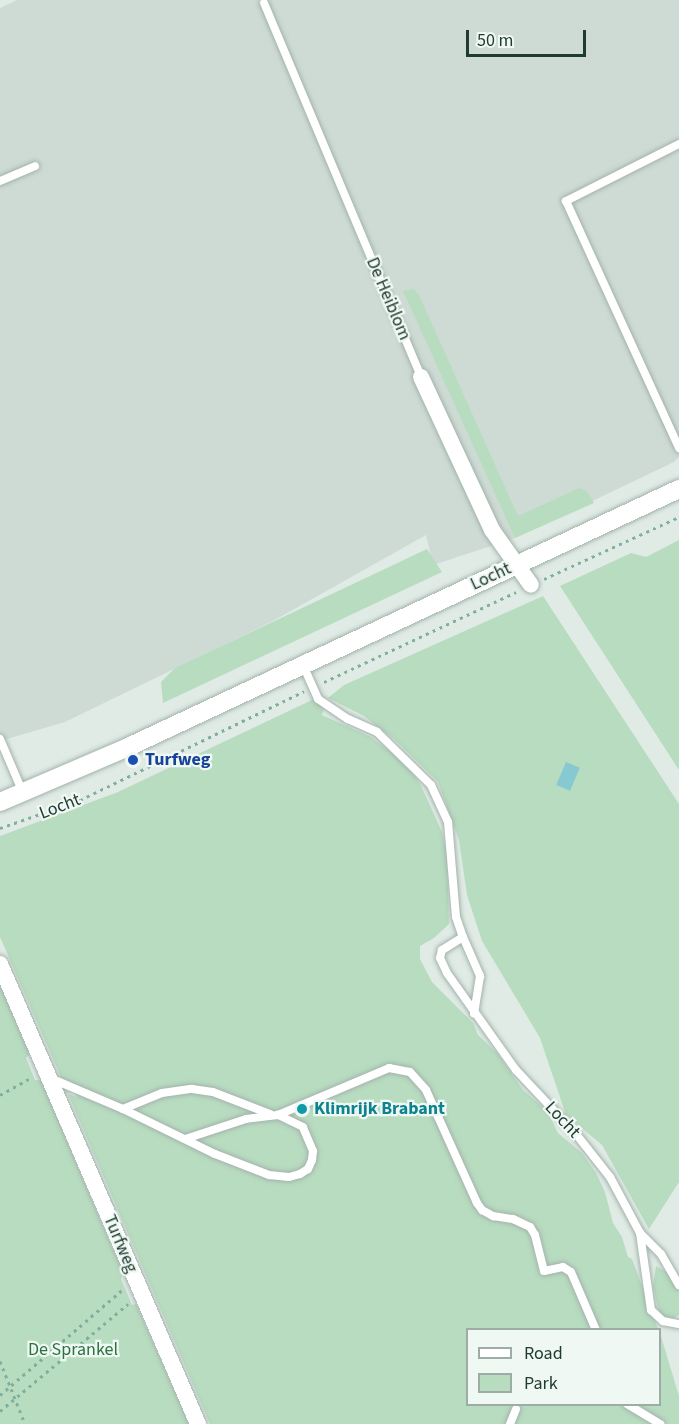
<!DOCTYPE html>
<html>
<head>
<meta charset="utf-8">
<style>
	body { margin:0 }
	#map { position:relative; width:679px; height:1424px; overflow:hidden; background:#e0ebe5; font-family:"Source Sans 3",sans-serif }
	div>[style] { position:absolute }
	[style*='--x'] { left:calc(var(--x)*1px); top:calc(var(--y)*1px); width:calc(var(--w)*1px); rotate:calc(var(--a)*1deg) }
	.built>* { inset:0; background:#cedbd4 }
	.green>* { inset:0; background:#b8dcc0 }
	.water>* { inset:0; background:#87c9d1; transform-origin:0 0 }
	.path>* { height:3px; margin-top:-1.5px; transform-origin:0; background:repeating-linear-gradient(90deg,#80af9e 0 3px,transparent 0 7.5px) }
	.roads { filter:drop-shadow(0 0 2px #a3b3ac) drop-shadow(0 0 2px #a3b3ac) }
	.lane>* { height:8px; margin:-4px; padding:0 4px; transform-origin:4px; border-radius:4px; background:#fff }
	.street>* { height:16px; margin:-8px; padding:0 8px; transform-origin:8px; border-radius:8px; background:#fff }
	.secondary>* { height:18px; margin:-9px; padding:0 9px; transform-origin:9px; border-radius:9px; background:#fff }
	.dots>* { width:16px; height:16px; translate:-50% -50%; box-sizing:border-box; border:3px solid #f0f8f3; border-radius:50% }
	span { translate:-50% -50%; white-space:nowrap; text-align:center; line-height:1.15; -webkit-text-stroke:4.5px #f0f8f3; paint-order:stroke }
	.street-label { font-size:18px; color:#203b33 }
	.transit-label { font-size:18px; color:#164399; font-weight:700 }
	.left { translate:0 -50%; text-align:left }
	.culture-label { font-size:18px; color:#0d838f; font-weight:700 }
	.park-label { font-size:18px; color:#2b7242 }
	.legend { position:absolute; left:466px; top:1328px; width:195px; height:78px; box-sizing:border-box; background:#f0f8f3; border:2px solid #9daca6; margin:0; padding:8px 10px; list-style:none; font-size:18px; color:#203b33 }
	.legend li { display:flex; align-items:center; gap:12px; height:30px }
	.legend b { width:30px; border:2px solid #9daca6 }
	.scale { position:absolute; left:466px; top:30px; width:120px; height:27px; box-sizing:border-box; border:3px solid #203b33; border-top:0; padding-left:8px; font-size:18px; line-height:21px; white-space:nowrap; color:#203b33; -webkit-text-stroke:4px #f0f8f3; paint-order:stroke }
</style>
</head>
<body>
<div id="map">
	<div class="built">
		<i style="clip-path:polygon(17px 0,679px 0,679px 457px,674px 462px,515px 538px,433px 565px,426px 535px,273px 621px,65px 722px,0 741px,0 8px)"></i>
	</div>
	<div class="green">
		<i style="clip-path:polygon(414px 289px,419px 295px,518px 516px,579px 488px,587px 491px,594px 503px,515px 538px,403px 291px)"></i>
		<i style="clip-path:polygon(679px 540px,679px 770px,560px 586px,631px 553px,646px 557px)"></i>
		<i style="clip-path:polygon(427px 549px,442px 572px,163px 703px,161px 682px,175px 668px)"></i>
		<i style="clip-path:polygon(543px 596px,679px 804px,679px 1182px,649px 1229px,602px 1145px,566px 1115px,540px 1038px,482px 941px,467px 895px,459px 840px,438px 782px,394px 739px,364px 716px,328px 698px,344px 685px)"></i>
		<i style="clip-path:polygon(314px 699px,325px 705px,322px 715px,371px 737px,409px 766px,422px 788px,442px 832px,447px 854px,449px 924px,434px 938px,420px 946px,420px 959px,432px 982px,473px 1023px,478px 1035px,497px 1053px,523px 1090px,547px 1111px,558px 1133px,582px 1153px,596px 1173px,605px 1192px,613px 1223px,622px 1237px,628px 1257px,632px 1259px,658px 1329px,468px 1330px,468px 1404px,660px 1404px,660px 1333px,679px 1396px,679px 1424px,210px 1424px,68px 1094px,77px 1097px,71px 1082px,61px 1077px,0 937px,0 836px,118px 792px)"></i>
		<i style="clip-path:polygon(0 982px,30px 1054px,26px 1058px,35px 1080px,41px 1080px,113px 1250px,124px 1270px,121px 1279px,132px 1305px,136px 1304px,189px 1424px,0 1424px)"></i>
		<i style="clip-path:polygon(656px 1266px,670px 1274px,679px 1290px,679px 1315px,672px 1319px,661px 1315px,658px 1309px,653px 1286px)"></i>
	</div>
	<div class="water">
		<i style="left:566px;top:762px;width:15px;height:25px;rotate:23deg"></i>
	</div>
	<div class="path">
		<i style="--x:544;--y:579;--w:149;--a:-24.7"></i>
		<i style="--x:324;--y:682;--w:212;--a:-25.1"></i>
		<i style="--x:0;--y:828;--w:85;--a:-19.3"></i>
		<i style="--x:80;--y:800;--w:249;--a:-25.9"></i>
		<i style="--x:0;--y:1095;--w:35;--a:-29"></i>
		<i style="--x:0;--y:1361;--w:68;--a:68.4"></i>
		<i style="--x:0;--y:1395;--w:161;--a:-40.7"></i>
		<i style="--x:0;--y:1411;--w:167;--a:-39.9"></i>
	</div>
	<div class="roads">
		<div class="lane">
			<i style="--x:264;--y:3;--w:406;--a:67.2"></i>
			<i style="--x:679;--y:144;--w:127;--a:153.2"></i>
			<i style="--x:566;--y:201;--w:272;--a:65.4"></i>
			<i style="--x:0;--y:181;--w:38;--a:-23"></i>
			<i style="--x:303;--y:665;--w:37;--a:66"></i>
			<i style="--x:318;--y:699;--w:36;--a:34"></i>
			<i style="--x:348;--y:719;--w:32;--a:24"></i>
			<i style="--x:377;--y:732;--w:76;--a:44.5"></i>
			<i style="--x:431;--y:785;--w:41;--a:65.3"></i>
			<i style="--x:448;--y:822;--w:95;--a:85.2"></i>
			<i style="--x:456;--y:917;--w:21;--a:71"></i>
			<i style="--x:463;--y:937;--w:25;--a:148"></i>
			<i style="--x:442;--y:950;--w:8;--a:104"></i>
			<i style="--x:440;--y:958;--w:17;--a:65"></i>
			<i style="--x:447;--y:973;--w:119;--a:54.6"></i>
			<i style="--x:516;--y:1070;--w:88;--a:46.8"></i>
			<i style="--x:576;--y:1134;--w:55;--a:51.7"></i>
			<i style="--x:610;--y:1177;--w:64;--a:61.8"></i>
			<i style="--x:640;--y:1233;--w:30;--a:45"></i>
			<i style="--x:661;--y:1254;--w:36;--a:60"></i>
			<i style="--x:0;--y:739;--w:59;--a:66.9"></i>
			<i style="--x:463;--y:937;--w:43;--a:66.4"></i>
			<i style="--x:480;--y:976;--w:38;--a:99"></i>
			<i style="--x:50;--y:1078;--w:79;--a:23"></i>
			<i style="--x:123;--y:1109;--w:102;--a:26.1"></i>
			<i style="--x:215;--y:1154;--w:58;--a:21.3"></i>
			<i style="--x:269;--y:1175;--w:20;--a:6"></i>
			<i style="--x:289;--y:1177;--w:11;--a:-15"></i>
			<i style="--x:300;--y:1174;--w:9;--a:-32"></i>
			<i style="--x:308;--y:1169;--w:10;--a:-66"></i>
			<i style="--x:312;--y:1160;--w:9;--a:-84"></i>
			<i style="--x:313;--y:1151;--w:26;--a:-113"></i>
			<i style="--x:303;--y:1127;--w:28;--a:-154"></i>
			<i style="--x:278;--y:1115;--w:32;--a:173"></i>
			<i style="--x:246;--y:1119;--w:64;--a:161.8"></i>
			<i style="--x:123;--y:1109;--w:42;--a:-22.3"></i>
			<i style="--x:162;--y:1093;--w:30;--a:-8"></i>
			<i style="--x:192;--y:1089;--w:21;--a:8"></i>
			<i style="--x:213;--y:1092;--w:61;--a:21.1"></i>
			<i style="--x:278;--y:1115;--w:121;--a:-22.9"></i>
			<i style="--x:389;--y:1068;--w:21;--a:11"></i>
			<i style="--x:410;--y:1072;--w:24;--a:48"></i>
			<i style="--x:426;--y:1090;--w:124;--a:65.7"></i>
			<i style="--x:477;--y:1203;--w:9;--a:54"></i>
			<i style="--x:482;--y:1210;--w:13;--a:29"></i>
			<i style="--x:493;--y:1216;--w:20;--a:9"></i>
			<i style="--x:513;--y:1219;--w:19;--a:25"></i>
			<i style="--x:530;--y:1227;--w:9;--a:58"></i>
			<i style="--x:535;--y:1235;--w:37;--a:76"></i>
			<i style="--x:544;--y:1271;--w:19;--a:-12"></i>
			<i style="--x:563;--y:1267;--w:9;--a:32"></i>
			<i style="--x:571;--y:1272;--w:63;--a:66.7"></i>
			<i style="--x:640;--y:1233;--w:78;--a:81.9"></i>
			<i style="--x:651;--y:1310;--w:16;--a:43"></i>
			<i style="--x:663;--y:1321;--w:16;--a:11"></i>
			<i style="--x:627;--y:1404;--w:39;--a:31"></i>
			<i style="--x:510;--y:1424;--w:16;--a:-68"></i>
		</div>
		<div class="street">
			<i style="--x:421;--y:377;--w:169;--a:65.1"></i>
			<i style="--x:492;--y:530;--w:67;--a:54.7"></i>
			<i style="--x:0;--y:964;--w:501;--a:66.71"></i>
		</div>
		<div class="secondary">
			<i style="--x:0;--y:802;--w:137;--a:-23.2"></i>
			<i style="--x:126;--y:748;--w:611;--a:-25.1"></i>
		</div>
	</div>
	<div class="dots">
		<i style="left:133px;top:760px;background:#1a4fb4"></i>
		<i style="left:302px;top:1109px;background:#0f9aa8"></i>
	</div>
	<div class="street-label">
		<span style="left:388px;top:299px;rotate:67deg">De Heiblom</span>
		<span style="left:491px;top:577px;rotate:-25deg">Locht</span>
		<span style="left:60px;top:807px;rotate:-21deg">Locht</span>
		<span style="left:562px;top:1120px;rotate:47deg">Locht</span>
		<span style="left:120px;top:1244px;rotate:67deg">Turfweg</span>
	</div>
	<div class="transit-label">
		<span class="left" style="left:145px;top:760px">Turfweg</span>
	</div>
	<div class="culture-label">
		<span class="left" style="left:314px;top:1109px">Klimrijk Brabant</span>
	</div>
	<div class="park-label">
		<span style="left:73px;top:1350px">De Sprankel</span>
	</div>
	<ul class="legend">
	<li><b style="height:8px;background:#fff"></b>Road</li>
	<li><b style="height:16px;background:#b8dcc0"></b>Park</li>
	</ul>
	<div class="scale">50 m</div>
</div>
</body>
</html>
